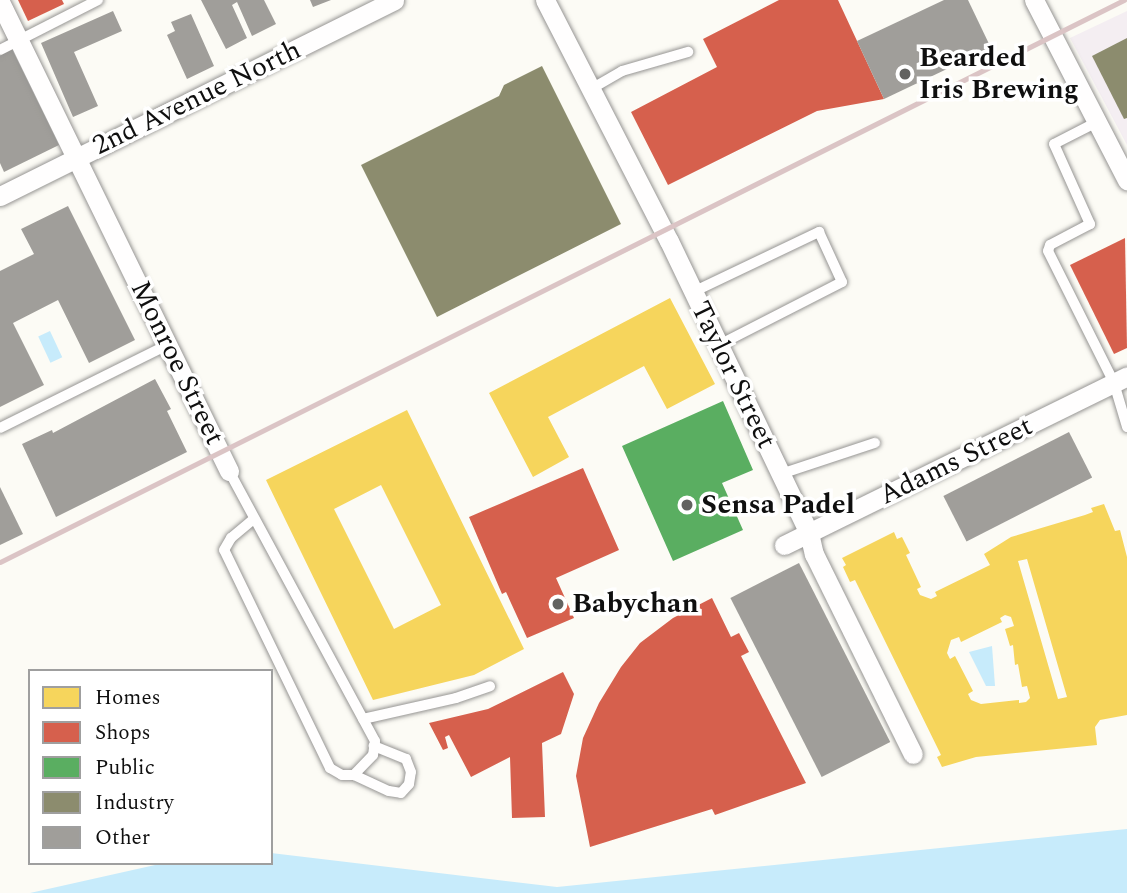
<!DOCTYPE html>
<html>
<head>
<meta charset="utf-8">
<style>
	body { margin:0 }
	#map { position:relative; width:1127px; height:893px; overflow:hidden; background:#fcfbf5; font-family:Spectral,serif }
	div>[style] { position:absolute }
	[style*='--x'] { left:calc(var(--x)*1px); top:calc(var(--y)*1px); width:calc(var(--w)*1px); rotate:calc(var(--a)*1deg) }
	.industrial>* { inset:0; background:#f4eef2 }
	.water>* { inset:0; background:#c7ebfb; transform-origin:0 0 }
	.homes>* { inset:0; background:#f6d55c }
	.shops>* { inset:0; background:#d6604d }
	.public>* { inset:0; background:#5aae61 }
	.industry>* { inset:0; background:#8c8c6e }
	.building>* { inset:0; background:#a09e9a; transform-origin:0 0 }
	.roads { filter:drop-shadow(0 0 2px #969593) drop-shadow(0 0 2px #969593) }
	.service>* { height:10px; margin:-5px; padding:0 5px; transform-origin:5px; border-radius:5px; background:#fffefe }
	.minor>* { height:19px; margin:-9.5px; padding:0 9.5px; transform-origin:9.5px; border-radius:9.5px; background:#fffefe }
	.rail>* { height:5px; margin:-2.5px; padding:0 2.5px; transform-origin:2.5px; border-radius:2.5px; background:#dbc4c5 }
	.dots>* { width:19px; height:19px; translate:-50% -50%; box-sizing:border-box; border:4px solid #fff; border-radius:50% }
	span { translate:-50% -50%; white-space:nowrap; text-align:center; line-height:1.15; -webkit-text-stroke:7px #fff; paint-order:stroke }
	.poi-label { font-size:28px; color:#0f0f0f; font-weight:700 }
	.left { translate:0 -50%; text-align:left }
	.street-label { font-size:28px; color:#0f0f0f }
	.legend { position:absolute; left:28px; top:669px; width:245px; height:196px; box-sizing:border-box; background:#fff; border:2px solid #9f9f9f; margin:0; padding:9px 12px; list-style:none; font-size:21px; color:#0f0f0f }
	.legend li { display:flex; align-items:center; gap:14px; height:35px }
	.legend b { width:35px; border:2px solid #9f9f9f }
</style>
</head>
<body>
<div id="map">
	<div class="industrial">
		<i style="clip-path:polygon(1127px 11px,1127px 145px,1070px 38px)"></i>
	</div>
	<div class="water">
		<i style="left:50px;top:331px;width:29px;height:13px;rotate:65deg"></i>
		<i style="clip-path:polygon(992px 646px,995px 686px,986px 686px,969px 652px)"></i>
		<i style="clip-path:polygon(1127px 829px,1127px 893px,30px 893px,164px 863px,271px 863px,271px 853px,557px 887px)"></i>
	</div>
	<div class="homes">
		<i style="clip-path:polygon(670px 298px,715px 384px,667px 409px,644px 366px,548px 417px,569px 457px,533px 477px,489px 393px)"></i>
		<i style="clip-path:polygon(evenodd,407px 410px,524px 649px,474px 675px,373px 700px,266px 480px,407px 410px,381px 485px,441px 605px,394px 629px,334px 509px,381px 485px)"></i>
		<i style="clip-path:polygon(evenodd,1104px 504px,1115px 531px,1120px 530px,1127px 557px,1127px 715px,1100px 720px,1095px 727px,1097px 745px,976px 757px,942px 767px,937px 757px,941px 755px,855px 580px,850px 582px,843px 567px,846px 565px,842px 558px,894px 532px,897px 539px,902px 537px,910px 553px,906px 555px,921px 587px,917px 589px,920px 595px,931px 599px,937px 596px,935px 592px,990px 565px,984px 554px,1011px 537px,1085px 515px,1093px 512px,1091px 508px,1104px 504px,1027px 559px,1029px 566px,1067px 697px,1058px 699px,1018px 561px,1027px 559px,1104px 504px,1005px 615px,1011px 617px,1014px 626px,1005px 629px,1010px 646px,1013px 645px,1015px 665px,1018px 664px,1022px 687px,1027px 686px,1030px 698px,1026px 702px,1019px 703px,1019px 700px,981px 704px,971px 700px,968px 694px,973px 691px,955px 656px,950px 659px,947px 653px,951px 640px,959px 637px,961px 642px,1002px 622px,1000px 618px,1005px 615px)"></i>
	</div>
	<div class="shops">
		<i style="clip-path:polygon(18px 0,62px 0,64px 4px,28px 21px)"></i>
		<i style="clip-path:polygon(779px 0,838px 0,884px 99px,817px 111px,668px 185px,631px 112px,717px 67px,703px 39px)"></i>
		<i style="clip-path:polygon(1125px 238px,1127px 348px,1114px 354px,1070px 265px)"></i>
		<i style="clip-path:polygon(583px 468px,619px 550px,556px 578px,574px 618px,527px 638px,506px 592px,502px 594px,469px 517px)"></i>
		<i style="clip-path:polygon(712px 598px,731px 637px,739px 633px,749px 652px,741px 656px,806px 783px,715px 815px,712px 809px,590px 847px,576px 776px,583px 738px,599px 703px,621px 667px,640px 643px,673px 618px)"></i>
		<i style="clip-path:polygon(563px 672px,574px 694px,561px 734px,542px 743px,545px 817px,512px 818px,510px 757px,471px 777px,449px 735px,445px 737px,448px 748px,443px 750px,429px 723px,488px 709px)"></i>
	</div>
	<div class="public">
		<i style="clip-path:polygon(723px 401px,753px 470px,722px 483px,743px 530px,673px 561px,622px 446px)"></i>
	</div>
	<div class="industry">
		<i style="clip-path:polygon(1127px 38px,1127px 118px,1124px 119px,1092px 56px)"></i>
		<i style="clip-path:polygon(542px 66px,621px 224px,437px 317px,361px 165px,499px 96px,504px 85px)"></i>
	</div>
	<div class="building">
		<i style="clip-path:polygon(201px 0,264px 0,276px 24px,252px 36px,237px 2px,232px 5px,247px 38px,226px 49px)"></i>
		<i style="clip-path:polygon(310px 0,331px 0,313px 7px)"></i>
		<i style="clip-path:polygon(944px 0,968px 0,991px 48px,884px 99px,857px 41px)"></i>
		<i style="clip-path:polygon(113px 11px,122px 31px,74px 52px,98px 106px,73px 117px,41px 43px)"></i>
		<i style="clip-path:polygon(191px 14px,214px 66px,187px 79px,167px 35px,175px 31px,171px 22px)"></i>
		<i style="clip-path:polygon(12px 49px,59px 145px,4px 172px,0 163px,0 55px)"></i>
		<i style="clip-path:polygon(68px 206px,135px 340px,89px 363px,58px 300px,13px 323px,44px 385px,0 407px,0 271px,34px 254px,21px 229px)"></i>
		<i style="clip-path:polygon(155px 379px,171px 409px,167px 411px,187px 452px,56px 517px,22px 444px,52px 430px,53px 433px)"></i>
		<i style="left:1069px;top:432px;width:51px;height:141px;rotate:63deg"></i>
		<i style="clip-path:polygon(0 487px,23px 534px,0 545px)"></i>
		<i style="left:799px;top:563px;width:201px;height:77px;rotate:63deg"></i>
	</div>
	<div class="roads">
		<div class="service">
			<i style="--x:0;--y:50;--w:110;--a:-27"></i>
			<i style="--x:591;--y:89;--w:36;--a:-30"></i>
			<i style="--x:622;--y:71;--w:69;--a:-16.1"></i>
			<i style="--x:1097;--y:122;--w:48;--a:152.9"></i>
			<i style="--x:1054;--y:144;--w:88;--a:65.8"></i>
			<i style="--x:1090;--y:224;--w:45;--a:152.3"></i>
			<i style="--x:1050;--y:245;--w:6;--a:108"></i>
			<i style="--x:1048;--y:251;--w:148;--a:63.4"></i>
			<i style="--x:1114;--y:383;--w:46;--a:73.5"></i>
			<i style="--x:693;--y:292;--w:140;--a:-25.5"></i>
			<i style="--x:819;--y:232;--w:55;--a:65.3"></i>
			<i style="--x:842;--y:282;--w:138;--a:152.9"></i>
			<i style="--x:0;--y:428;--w:189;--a:-26.4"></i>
			<i style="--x:229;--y:471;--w:307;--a:61.6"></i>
			<i style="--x:375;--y:741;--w:14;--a:98"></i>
			<i style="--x:373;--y:755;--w:28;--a:134"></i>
			<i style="--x:354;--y:775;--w:12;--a:180"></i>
			<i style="--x:342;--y:775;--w:14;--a:-150"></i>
			<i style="--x:330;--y:768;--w:242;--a:-115.9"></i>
			<i style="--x:224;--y:550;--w:14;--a:-60"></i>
			<i style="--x:231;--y:538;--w:30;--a:-40"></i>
			<i style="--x:781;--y:474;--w:99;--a:-18.3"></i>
			<i style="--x:363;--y:719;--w:95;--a:-12.7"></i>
			<i style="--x:456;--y:698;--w:36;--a:-19"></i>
			<i style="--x:354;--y:775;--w:38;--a:25"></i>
			<i style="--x:389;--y:791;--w:12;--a:9"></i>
			<i style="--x:401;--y:793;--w:12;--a:-48"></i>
			<i style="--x:409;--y:784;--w:12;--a:-81"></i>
			<i style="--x:411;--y:772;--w:14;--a:-111"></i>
			<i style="--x:406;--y:759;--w:35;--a:-158"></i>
		</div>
		<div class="minor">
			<i style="--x:545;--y:0;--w:271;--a:62.8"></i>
			<i style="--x:669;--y:241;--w:324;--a:64.4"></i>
			<i style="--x:809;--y:533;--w:22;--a:77"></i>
			<i style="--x:814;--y:554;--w:223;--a:63.7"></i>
			<i style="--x:1034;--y:0;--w:203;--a:62.7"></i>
			<i style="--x:0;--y:2;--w:522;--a:63.97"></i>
			<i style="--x:0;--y:196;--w:440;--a:-26.4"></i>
			<i style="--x:784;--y:545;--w:382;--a:-26.2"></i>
		</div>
	</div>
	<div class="rail">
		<i style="--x:0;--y:562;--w:1257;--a:-26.57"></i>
	</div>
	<div class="dots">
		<i style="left:905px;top:74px;background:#626260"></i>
		<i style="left:687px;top:505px;background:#626260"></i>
		<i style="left:558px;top:604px;background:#626260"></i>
	</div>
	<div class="poi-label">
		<span class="left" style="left:919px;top:74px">Bearded<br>Iris Brewing</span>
		<span class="left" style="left:701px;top:505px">Sensa Padel</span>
		<span class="left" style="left:572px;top:604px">Babychan</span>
	</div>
	<div class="street-label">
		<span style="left:197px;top:98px;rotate:-26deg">2nd Avenue North</span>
		<span style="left:177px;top:363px;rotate:64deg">Monroe Street</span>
		<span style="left:733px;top:375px;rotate:64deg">Taylor Street</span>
		<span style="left:956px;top:461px;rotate:-26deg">Adams Street</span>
	</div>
	<ul class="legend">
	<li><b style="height:19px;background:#f6d55c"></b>Homes</li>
	<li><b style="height:19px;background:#d6604d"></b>Shops</li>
	<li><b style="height:19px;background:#5aae61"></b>Public</li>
	<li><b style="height:19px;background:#8c8c6e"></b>Industry</li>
	<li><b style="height:19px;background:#a09e9a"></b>Other</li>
	</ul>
</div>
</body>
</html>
